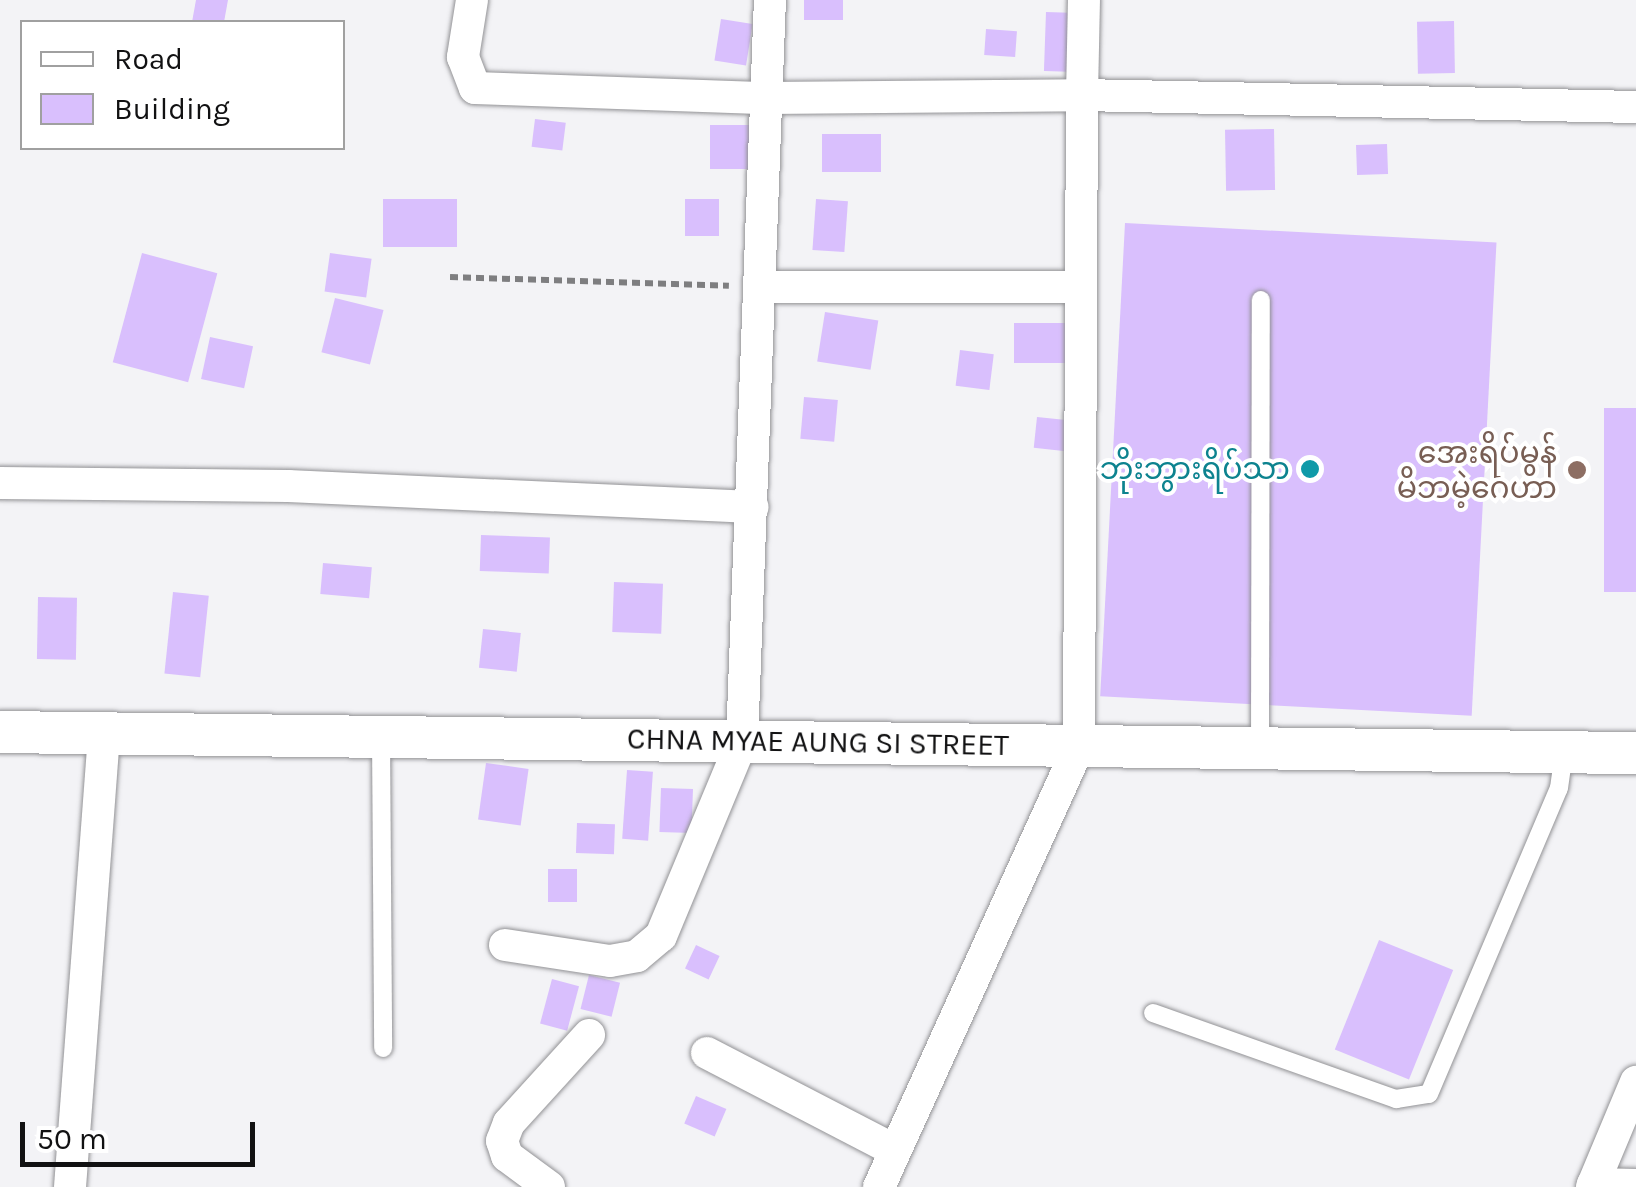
<!DOCTYPE html>
<html>
<head>
<meta charset="utf-8">
<style>
	body { margin:0 }
	#map { position:relative; width:1636px; height:1187px; overflow:hidden; background:#f3f3f6; font-family:Karla,"Noto Sans Myanmar",sans-serif }
	div>[style] { position:absolute }
	[style*='--x'] { left:calc(var(--x)*1px); top:calc(var(--y)*1px); width:calc(var(--w)*1px); rotate:calc(var(--a)*1deg) }
	.building>* { inset:0; background:#d9bffd; transform-origin:0 0 }
	.path>* { height:6px; margin-top:-3px; transform-origin:0; background:repeating-linear-gradient(90deg,#7e7e80 0 8px,transparent 0 13px) }
	.roads { filter:drop-shadow(0 0 2px #929295) drop-shadow(0 0 2px #929295) }
	.service>* { height:18px; margin:-9px; padding:0 9px; transform-origin:9px; border-radius:9px; background:#fff }
	.minor>* { height:32px; margin:-16px; padding:0 16px; transform-origin:16px; border-radius:16px; background:#fff }
	.tertiary>* { height:42px; margin:-21px; padding:0 21px; transform-origin:21px; border-radius:21px; background:#fff }
	.dots>* { width:28px; height:28px; translate:-50% -50%; box-sizing:border-box; border:5px solid #fff; border-radius:50% }
	span { translate:-50% -50%; white-space:nowrap; text-align:center; line-height:1.15; -webkit-text-stroke:8px #fff; paint-order:stroke }
	.education-label { font-size:30px; color:#785e54 }
	.right { translate:-100% -50%; text-align:right }
	.culture-label { font-size:30px; color:#0d838f }
	.street-label { font-size:30px; color:#111112 }
	.legend { position:absolute; left:20px; top:20px; width:325px; height:130px; box-sizing:border-box; background:#fff; border:2px solid #a0a0a0; margin:0; padding:12px 18px; list-style:none; font-size:30px; color:#111112 }
	.legend li { display:flex; align-items:center; gap:20px; height:50px }
	.legend b { width:50px; border:2px solid #a0a0a0 }
	.scale { position:absolute; left:20px; top:1122px; width:235px; height:45px; box-sizing:border-box; border:5px solid #111112; border-top:0; padding-left:12px; font-size:30px; line-height:35px; white-space:nowrap; color:#111112; -webkit-text-stroke:8px #fff; paint-order:stroke }
</style>
</head>
<body>
<div id="map">
	<div class="building">
		<i style="clip-path:polygon(196px 0,228px 0,224px 22px,192px 22px)"></i>
		<i style="left:804px;top:0;width:39px;height:20px"></i>
		<i style="left:1046px;top:12px;width:32px;height:59px;rotate:2deg"></i>
		<i style="left:721px;top:19px;width:32px;height:42px;rotate:9deg"></i>
		<i style="left:1454px;top:21px;width:52px;height:37px;rotate:89deg"></i>
		<i style="left:986px;top:29px;width:31px;height:26px;rotate:4deg"></i>
		<i style="left:535px;top:119px;width:31px;height:28px;rotate:7deg"></i>
		<i style="left:710px;top:125px;width:44px;height:44px"></i>
		<i style="left:1274px;top:129px;width:61px;height:49px;rotate:89deg"></i>
		<i style="left:822px;top:134px;width:59px;height:38px"></i>
		<i style="left:1387px;top:144px;width:30px;height:31px;rotate:88deg"></i>
		<i style="left:457px;top:199px;width:48px;height:74px;rotate:90deg"></i>
		<i style="left:685px;top:199px;width:34px;height:37px"></i>
		<i style="left:816px;top:199px;width:32px;height:51px;rotate:4deg"></i>
		<i style="left:1125px;top:223px;width:372px;height:474px;rotate:3deg"></i>
		<i style="left:142px;top:253px;width:78px;height:113px;rotate:15deg"></i>
		<i style="left:330px;top:253px;width:42px;height:39px;rotate:8deg"></i>
		<i style="left:335px;top:298px;width:50px;height:56px;rotate:14deg"></i>
		<i style="left:825px;top:312px;width:54px;height:50px;rotate:9deg"></i>
		<i style="left:1014px;top:323px;width:53px;height:40px"></i>
		<i style="left:210px;top:337px;width:44px;height:43px;rotate:12deg"></i>
		<i style="left:960px;top:350px;width:34px;height:36px;rotate:7deg"></i>
		<i style="left:804px;top:397px;width:34px;height:42px;rotate:5deg"></i>
		<i style="left:1604px;top:408px;width:32px;height:184px"></i>
		<i style="left:1037px;top:417px;width:39px;height:31px;rotate:6deg"></i>
		<i style="left:481px;top:535px;width:69px;height:36px;rotate:2deg"></i>
		<i style="left:323px;top:563px;width:49px;height:31px;rotate:5deg"></i>
		<i style="left:614px;top:582px;width:49px;height:50px;rotate:2deg"></i>
		<i style="left:173px;top:592px;width:36px;height:82px;rotate:6deg"></i>
		<i style="left:38px;top:597px;width:39px;height:62px;rotate:1deg"></i>
		<i style="left:483px;top:629px;width:38px;height:39px;rotate:6deg"></i>
		<i style="left:486px;top:763px;width:43px;height:57px;rotate:8deg"></i>
		<i style="left:627px;top:770px;width:26px;height:69px;rotate:4deg"></i>
		<i style="left:661px;top:788px;width:32px;height:44px;rotate:2deg"></i>
		<i style="left:577px;top:823px;width:38px;height:30px;rotate:2deg"></i>
		<i style="left:548px;top:869px;width:29px;height:33px"></i>
		<i style="left:1379px;top:940px;width:80px;height:118px;rotate:22deg"></i>
		<i style="left:696px;top:945px;width:26px;height:26px;rotate:25deg"></i>
		<i style="left:589px;top:975px;width:32px;height:35px;rotate:14deg"></i>
		<i style="left:552px;top:979px;width:28px;height:46px;rotate:15deg"></i>
		<i style="left:696px;top:1096px;width:33px;height:30px;rotate:23deg"></i>
	</div>
	<div class="path">
		<i style="--x:450;--y:277;--w:279;--a:1.8"></i>
	</div>
	<div class="roads">
		<div class="service">
			<i style="--x:381;--y:736;--w:312;--a:89.6"></i>
			<i style="--x:1260;--y:747;--w:447;--a:-89.9"></i>
			<i style="--x:1153;--y:1013;--w:258;--a:19.5"></i>
			<i style="--x:1396;--y:1099;--w:33;--a:-9"></i>
			<i style="--x:1429;--y:1094;--w:332;--a:-67"></i>
			<i style="--x:1559;--y:788;--w:36;--a:-82"></i>
		</div>
		<div class="minor">
			<i style="--x:472;--y:0;--w:58;--a:99"></i>
			<i style="--x:463;--y:57;--w:33;--a:69"></i>
			<i style="--x:475;--y:88;--w:292;--a:2"></i>
			<i style="--x:767;--y:98;--w:315;--a:-0.5"></i>
			<i style="--x:1082;--y:95;--w:95;--a:-88.8"></i>
			<i style="--x:763;--y:287;--w:318;--a:0"></i>
			<i style="--x:0;--y:483;--w:288;--a:0.6"></i>
			<i style="--x:288;--y:486;--w:465;--a:2.6"></i>
			<i style="--x:505;--y:945;--w:106;--a:8.7"></i>
			<i style="--x:610;--y:961;--w:27;--a:-10"></i>
			<i style="--x:637;--y:956;--w:31;--a:-40"></i>
			<i style="--x:661;--y:936;--w:211;--a:-67.4"></i>
			<i style="--x:742;--y:741;--w:742;--a:-87.84"></i>
			<i style="--x:707;--y:1053;--w:211;--a:27.4"></i>
			<i style="--x:1593;--y:1184;--w:43;--a:1.3"></i>
			<i style="--x:70;--y:1187;--w:455;--a:-85.7"></i>
			<i style="--x:549;--y:1187;--w:52;--a:-143.6"></i>
			<i style="--x:507;--y:1156;--w:16;--a:-108"></i>
			<i style="--x:502;--y:1141;--w:19;--a:-69"></i>
			<i style="--x:509;--y:1123;--w:119;--a:-47.7"></i>
			<i style="--x:879;--y:1187;--w:484;--a:-65.6"></i>
			<i style="--x:1079;--y:746;--w:651;--a:-89.74"></i>
			<i style="--x:1082;--y:95;--w:554;--a:1.24"></i>
			<i style="--x:1592;--y:1187;--w:114;--a:-67.3"></i>
		</div>
		<div class="tertiary">
			<i style="--x:0;--y:732;--w:1636;--a:0.74"></i>
		</div>
	</div>
	<div class="dots">
		<i style="left:1310px;top:469px;background:#0f9aa8"></i>
		<i style="left:1577px;top:470px;background:#8d6e63"></i>
	</div>
	<div class="education-label">
		<span class="right" style="left:1557px;top:470px">အေးရိပ်မွန်<br>မိဘမဲ့ဂေဟာ</span>
	</div>
	<div class="culture-label">
		<span class="right" style="left:1290px;top:469px">ဘိုးဘွားရိပ်သာ</span>
	</div>
	<div class="street-label">
		<span style="left:818px;top:742px;rotate:1deg">CHNA MYAE AUNG SI STREET</span>
	</div>
	<ul class="legend">
	<li><b style="height:12px;background:#fff"></b>Road</li>
	<li><b style="height:28px;background:#d9bffd"></b>Building</li>
	</ul>
	<div class="scale">50 m</div>
</div>
</body>
</html>
